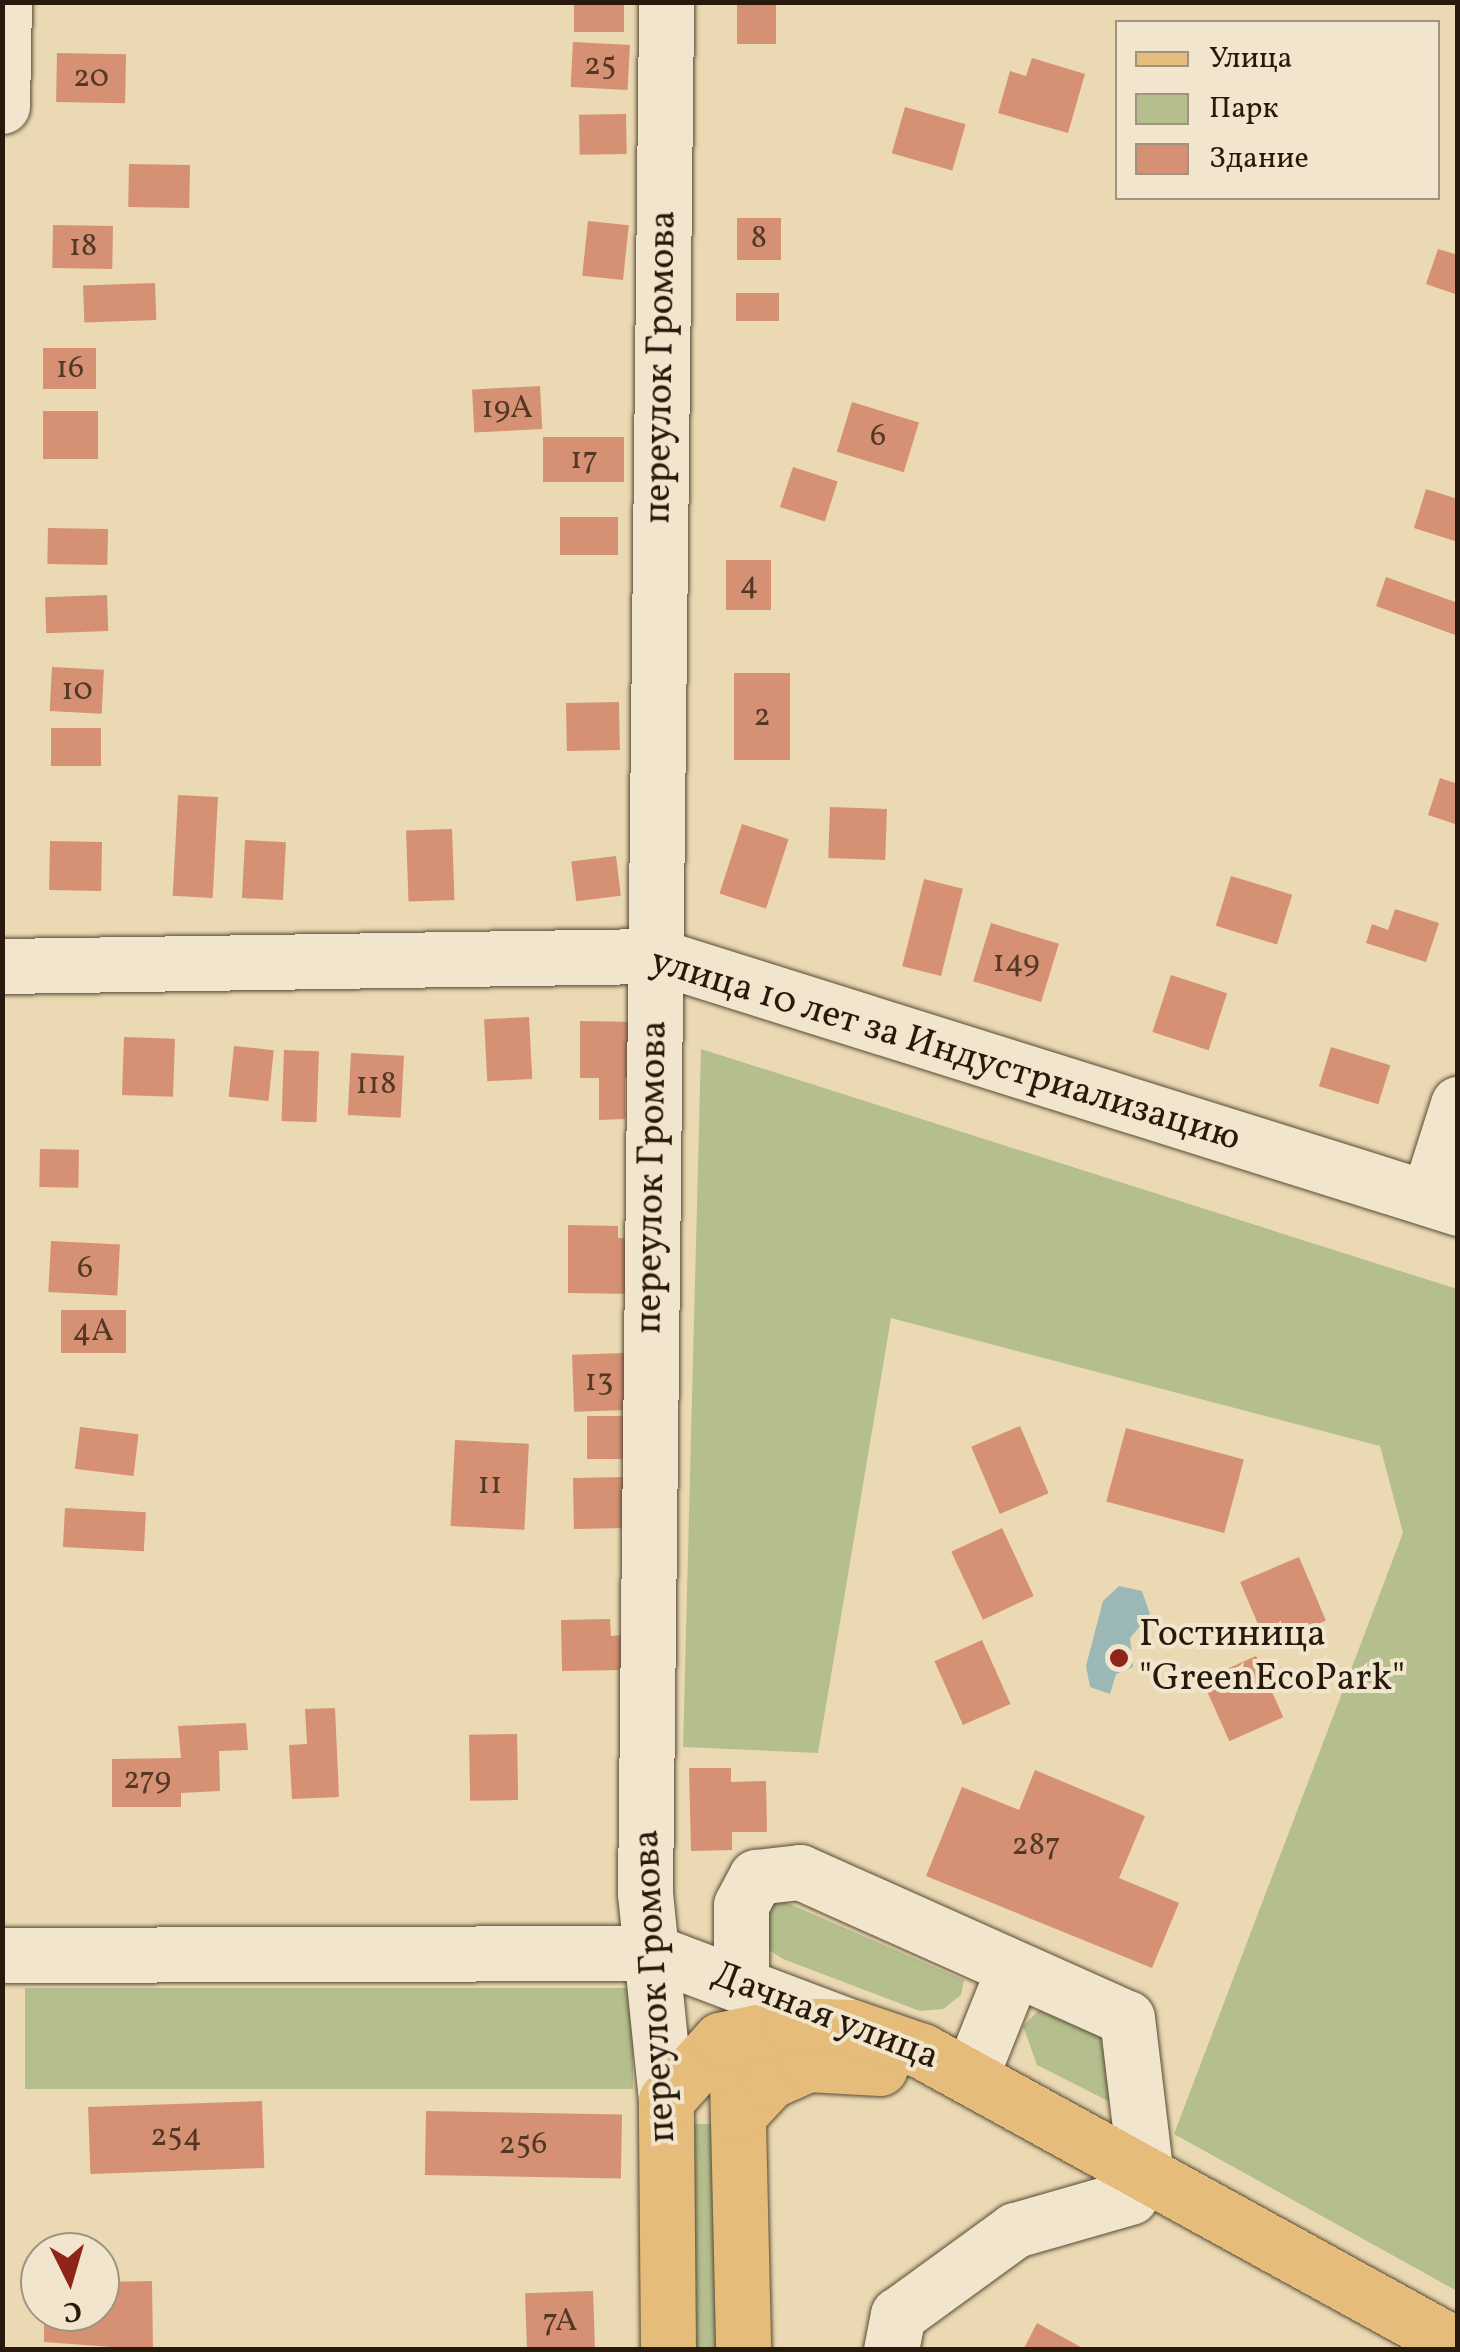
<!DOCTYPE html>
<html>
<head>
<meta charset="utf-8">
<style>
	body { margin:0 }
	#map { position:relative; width:1460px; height:2352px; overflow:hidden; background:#ead9b2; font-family:Vollkorn,serif }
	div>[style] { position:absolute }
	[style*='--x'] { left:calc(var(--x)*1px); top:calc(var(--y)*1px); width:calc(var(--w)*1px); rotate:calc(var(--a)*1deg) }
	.green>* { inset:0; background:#b5bf8d; transform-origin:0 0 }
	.water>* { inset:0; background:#9bb8b6 }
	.building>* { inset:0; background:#d69174; transform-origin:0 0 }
	.roads { filter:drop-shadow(0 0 2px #584a36) drop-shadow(0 0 2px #584a36) }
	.minor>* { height:55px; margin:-27.5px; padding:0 27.5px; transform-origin:27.5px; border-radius:27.5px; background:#f1e6cd }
	.major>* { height:55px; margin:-27.5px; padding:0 27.5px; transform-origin:27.5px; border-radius:27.5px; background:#e5bc79 }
	.dots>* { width:28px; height:28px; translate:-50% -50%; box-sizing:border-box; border:5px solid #f1e6cd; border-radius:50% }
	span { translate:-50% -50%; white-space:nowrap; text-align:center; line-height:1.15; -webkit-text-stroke:8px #f1e6cd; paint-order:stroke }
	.number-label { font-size:32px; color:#533826 }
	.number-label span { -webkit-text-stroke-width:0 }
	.street-label { font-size:38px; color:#271a0c }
	.poi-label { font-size:38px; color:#271a0c }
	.left { translate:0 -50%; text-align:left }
	.frame { position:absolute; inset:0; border:5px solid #271a0c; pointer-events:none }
	.legend { position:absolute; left:1115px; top:20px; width:325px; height:180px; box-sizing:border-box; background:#f1e6cd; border:2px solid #a09480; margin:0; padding:12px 18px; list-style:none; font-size:30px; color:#271a0c }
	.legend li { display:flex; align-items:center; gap:20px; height:50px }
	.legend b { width:50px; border:2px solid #a09480 }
	.north { position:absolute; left:20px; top:2232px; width:100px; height:100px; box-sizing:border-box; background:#f1e6cd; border:2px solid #a09480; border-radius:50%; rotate:175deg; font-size:28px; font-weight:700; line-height:40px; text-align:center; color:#271a0c }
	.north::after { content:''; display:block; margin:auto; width:35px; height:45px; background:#8f2418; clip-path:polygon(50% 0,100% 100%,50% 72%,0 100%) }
</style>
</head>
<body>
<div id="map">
	<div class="green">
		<i style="clip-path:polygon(701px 1049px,1457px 1289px,1457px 2291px,1174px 2134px,1403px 1533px,1380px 1446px,891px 1318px,818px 1753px,683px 1747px)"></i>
		<i style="clip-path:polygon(776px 1898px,964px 1980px,961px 1995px,943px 2009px,920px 2011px,783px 1959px,769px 1950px,757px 1915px)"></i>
		<i style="left:25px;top:1988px;width:608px;height:101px"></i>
		<i style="clip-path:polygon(1039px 2010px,1104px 2038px,1114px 2104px,1037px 2065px,1023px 2026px)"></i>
		<i style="left:682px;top:2124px;width:34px;height:225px"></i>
	</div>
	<div class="water">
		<i style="clip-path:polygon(1119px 1586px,1142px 1591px,1150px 1614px,1130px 1638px,1133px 1667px,1116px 1674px,1110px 1694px,1090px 1687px,1086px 1666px,1103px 1601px)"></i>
	</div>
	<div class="building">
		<i style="left:574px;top:2px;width:50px;height:30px"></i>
		<i style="left:737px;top:2px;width:39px;height:42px"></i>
		<i style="left:573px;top:42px;width:57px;height:45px;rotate:3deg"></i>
		<i style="left:57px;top:53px;width:69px;height:49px;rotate:1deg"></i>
		<i style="clip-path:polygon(1032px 58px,1085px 74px,1068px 133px,998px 113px,1010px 71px,1026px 76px)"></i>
		<i style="left:905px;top:107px;width:63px;height:48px;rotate:16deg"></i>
		<i style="left:626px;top:114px;width:40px;height:47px;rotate:89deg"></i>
		<i style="left:129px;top:164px;width:61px;height:43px;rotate:1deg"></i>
		<i style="left:737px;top:218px;width:44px;height:42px"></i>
		<i style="left:588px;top:221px;width:41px;height:55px;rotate:6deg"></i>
		<i style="left:53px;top:225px;width:60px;height:43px;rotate:1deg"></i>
		<i style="clip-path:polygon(1438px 249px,1458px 255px,1458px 295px,1426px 284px)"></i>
		<i style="left:155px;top:283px;width:37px;height:72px;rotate:88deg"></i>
		<i style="left:736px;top:293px;width:43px;height:28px"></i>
		<i style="left:96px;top:348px;width:41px;height:53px;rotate:90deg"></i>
		<i style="left:540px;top:386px;width:43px;height:68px;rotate:87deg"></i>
		<i style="left:852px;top:402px;width:70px;height:52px;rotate:17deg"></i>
		<i style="left:43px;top:411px;width:55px;height:48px"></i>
		<i style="left:624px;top:437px;width:45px;height:81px;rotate:90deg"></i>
		<i style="left:793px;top:467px;width:47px;height:42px;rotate:18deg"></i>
		<i style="clip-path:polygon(1426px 489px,1458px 499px,1458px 542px,1414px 528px)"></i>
		<i style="left:560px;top:517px;width:58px;height:38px"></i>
		<i style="left:48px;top:528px;width:60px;height:36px;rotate:1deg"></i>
		<i style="left:726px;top:560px;width:45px;height:50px"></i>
		<i style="clip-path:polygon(1386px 577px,1458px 603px,1458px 636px,1376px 606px)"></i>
		<i style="left:107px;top:595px;width:36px;height:62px;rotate:88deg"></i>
		<i style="left:52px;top:667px;width:52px;height:44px;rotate:3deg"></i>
		<i style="left:790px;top:673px;width:87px;height:56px;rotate:90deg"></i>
		<i style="left:619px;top:702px;width:48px;height:53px;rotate:89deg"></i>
		<i style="left:51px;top:728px;width:50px;height:38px"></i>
		<i style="clip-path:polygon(1440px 778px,1458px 784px,1458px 825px,1428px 815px)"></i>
		<i style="left:178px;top:795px;width:40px;height:101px;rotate:3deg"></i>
		<i style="left:830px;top:807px;width:57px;height:51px;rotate:2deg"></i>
		<i style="left:742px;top:824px;width:49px;height:73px;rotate:18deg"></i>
		<i style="left:452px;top:829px;width:71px;height:46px;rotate:88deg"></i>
		<i style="left:245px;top:840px;width:41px;height:58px;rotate:3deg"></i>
		<i style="left:50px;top:841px;width:52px;height:49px;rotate:1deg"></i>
		<i style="left:616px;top:856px;width:40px;height:45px;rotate:83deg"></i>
		<i style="left:1231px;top:876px;width:64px;height:52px;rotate:17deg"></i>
		<i style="left:924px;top:879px;width:40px;height:90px;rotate:14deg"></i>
		<i style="clip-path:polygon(1395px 909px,1439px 923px,1426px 962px,1366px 943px,1372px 924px,1388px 930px)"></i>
		<i style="left:991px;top:923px;width:71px;height:61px;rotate:17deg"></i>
		<i style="left:1171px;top:975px;width:59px;height:60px;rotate:18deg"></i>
		<i style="left:529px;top:1017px;width:62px;height:45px;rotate:87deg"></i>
		<i style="clip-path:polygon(580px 1021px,642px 1022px,642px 1078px,625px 1077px,625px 1119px,599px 1120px,599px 1078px,580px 1078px)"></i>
		<i style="left:124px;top:1037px;width:51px;height:58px;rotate:2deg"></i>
		<i style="left:234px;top:1046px;width:40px;height:51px;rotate:6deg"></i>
		<i style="left:1331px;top:1047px;width:62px;height:41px;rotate:17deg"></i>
		<i style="left:284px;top:1050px;width:35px;height:71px;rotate:2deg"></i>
		<i style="left:351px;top:1053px;width:53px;height:62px;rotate:3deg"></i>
		<i style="left:40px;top:1149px;width:39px;height:38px;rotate:1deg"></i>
		<i style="clip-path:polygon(568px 1225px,618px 1226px,618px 1238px,635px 1239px,635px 1294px,568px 1293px)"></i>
		<i style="left:51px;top:1241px;width:69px;height:51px;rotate:3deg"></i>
		<i style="left:61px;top:1310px;width:65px;height:43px"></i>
		<i style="left:624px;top:1353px;width:57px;height:52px;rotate:88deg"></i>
		<i style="left:587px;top:1416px;width:40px;height:43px"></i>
		<i style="left:1020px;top:1426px;width:73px;height:53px;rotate:67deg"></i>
		<i style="left:80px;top:1427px;width:59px;height:42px;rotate:7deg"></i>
		<i style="left:1126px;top:1428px;width:122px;height:76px;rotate:15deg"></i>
		<i style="left:455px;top:1440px;width:74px;height:86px;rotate:3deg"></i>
		<i style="left:627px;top:1477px;width:51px;height:54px;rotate:89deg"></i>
		<i style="left:65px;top:1508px;width:81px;height:39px;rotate:3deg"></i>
		<i style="left:1002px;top:1528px;width:75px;height:56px;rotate:65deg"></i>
		<i style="left:1299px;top:1557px;width:69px;height:64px;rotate:67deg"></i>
		<i style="clip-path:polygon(610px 1619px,611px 1636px,622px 1635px,623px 1670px,562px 1671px,561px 1620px)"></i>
		<i style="left:982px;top:1640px;width:70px;height:52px;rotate:66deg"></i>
		<i style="left:1256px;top:1656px;width:67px;height:59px;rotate:66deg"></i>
		<i style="clip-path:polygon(335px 1708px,339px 1797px,292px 1799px,289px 1745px,307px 1744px,305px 1709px)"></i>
		<i style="clip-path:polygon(246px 1723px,248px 1750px,219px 1751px,220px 1791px,181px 1793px,181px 1807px,112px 1807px,112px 1759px,181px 1758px,178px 1726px)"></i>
		<i style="left:517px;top:1734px;width:66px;height:48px;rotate:89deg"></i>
		<i style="clip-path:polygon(689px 1768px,731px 1768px,731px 1782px,766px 1781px,767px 1832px,732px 1832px,732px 1850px,691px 1851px)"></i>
		<i style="clip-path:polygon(1035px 1770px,1145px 1816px,1119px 1878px,1179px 1903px,1152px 1968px,926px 1876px,962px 1787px,1019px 1810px)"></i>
		<i style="left:262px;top:2101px;width:67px;height:174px;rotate:88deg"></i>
		<i style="left:426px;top:2111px;width:196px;height:64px;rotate:1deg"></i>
		<i style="clip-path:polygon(152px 2281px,153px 2350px,44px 2342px,44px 2312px,100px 2312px,100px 2282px)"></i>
		<i style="left:593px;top:2291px;width:59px;height:68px;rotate:88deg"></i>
		<i style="clip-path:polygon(1037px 2323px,1086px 2350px,1023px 2350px)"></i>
	</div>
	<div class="roads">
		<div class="minor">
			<i style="--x:2;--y:106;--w:104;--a:-88.9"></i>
			<i style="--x:2;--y:966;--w:654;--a:-0.88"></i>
			<i style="--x:656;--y:956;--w:841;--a:17.44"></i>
			<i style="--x:1428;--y:1198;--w:99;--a:-72.3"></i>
			<i style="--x:2;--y:1955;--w:653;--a:-0.18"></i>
			<i style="--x:655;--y:1953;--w:210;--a:20.7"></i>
			<i style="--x:741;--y:1982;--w:77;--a:-90"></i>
			<i style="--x:741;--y:1905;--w:32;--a:-62"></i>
			<i style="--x:756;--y:1877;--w:44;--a:-6.5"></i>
			<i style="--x:800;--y:1872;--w:358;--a:24.1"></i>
			<i style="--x:1127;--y:2018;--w:153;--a:83.2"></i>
			<i style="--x:971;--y:2075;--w:115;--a:-68.1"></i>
			<i style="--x:666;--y:2100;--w:208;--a:-95.8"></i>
			<i style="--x:645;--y:1893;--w:1891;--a:-89.36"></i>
			<i style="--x:891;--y:2350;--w:36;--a:-79"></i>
			<i style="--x:898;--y:2315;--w:145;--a:-36"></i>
			<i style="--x:1015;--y:2230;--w:120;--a:-16"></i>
		</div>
		<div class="major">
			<i style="--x:737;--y:2078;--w:272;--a:88.7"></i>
			<i style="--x:741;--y:2112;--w:42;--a:-46.9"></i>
			<i style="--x:770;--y:2081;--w:42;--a:-24.1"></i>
			<i style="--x:808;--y:2064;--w:72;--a:3.2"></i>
			<i style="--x:668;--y:2350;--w:250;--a:-90.5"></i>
			<i style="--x:666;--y:2100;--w:81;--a:-48"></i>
			<i style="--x:720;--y:2040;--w:72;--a:-12.1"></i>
			<i style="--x:790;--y:2025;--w:62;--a:1.8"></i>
			<i style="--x:852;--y:2027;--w:74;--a:18.9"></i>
			<i style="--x:922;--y:2051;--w:612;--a:28.83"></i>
		</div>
	</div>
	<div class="dots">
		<i style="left:1119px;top:1658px;background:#8f2418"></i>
	</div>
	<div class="number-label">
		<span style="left:600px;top:66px">25</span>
		<span style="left:91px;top:78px">20</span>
		<span style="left:759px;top:239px">8</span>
		<span style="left:83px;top:247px">18</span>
		<span style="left:70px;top:369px">16</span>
		<span style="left:507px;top:409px">19А</span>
		<span style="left:878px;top:437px">6</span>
		<span style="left:584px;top:460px">17</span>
		<span style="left:749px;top:585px">4</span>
		<span style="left:77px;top:691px">10</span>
		<span style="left:762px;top:717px">2</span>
		<span style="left:1016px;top:963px">149</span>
		<span style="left:376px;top:1085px">118</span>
		<span style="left:85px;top:1269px">6</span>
		<span style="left:93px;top:1332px">4А</span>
		<span style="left:599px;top:1382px">13</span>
		<span style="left:490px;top:1485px">11</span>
		<span style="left:147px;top:1780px">279</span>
		<span style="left:1036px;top:1846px">287</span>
		<span style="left:176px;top:2137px">254</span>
		<span style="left:523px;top:2145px">256</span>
		<span style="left:560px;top:2322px">7А</span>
	</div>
	<div class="street-label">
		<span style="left:662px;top:367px;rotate:-89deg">переулок Громова</span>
		<span style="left:945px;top:1051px;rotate:17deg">улица 10 лет за Индустриализацию</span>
		<span style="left:653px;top:1177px;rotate:-89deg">переулок Громова</span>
		<span style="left:656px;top:1986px;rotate:-93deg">переулок Громова</span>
		<span style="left:825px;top:2017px;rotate:21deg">Дачная улица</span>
	</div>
	<div class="poi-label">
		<span class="left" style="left:1139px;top:1658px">Гостиница<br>"GreenEcoPark"</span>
	</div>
	<div class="frame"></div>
	<ul class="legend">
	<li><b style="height:12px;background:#e5bc79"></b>Улица</li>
	<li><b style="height:28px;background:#b5bf8d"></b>Парк</li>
	<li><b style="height:28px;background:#d69174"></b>Здание</li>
	</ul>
	<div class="north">С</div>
</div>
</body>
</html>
